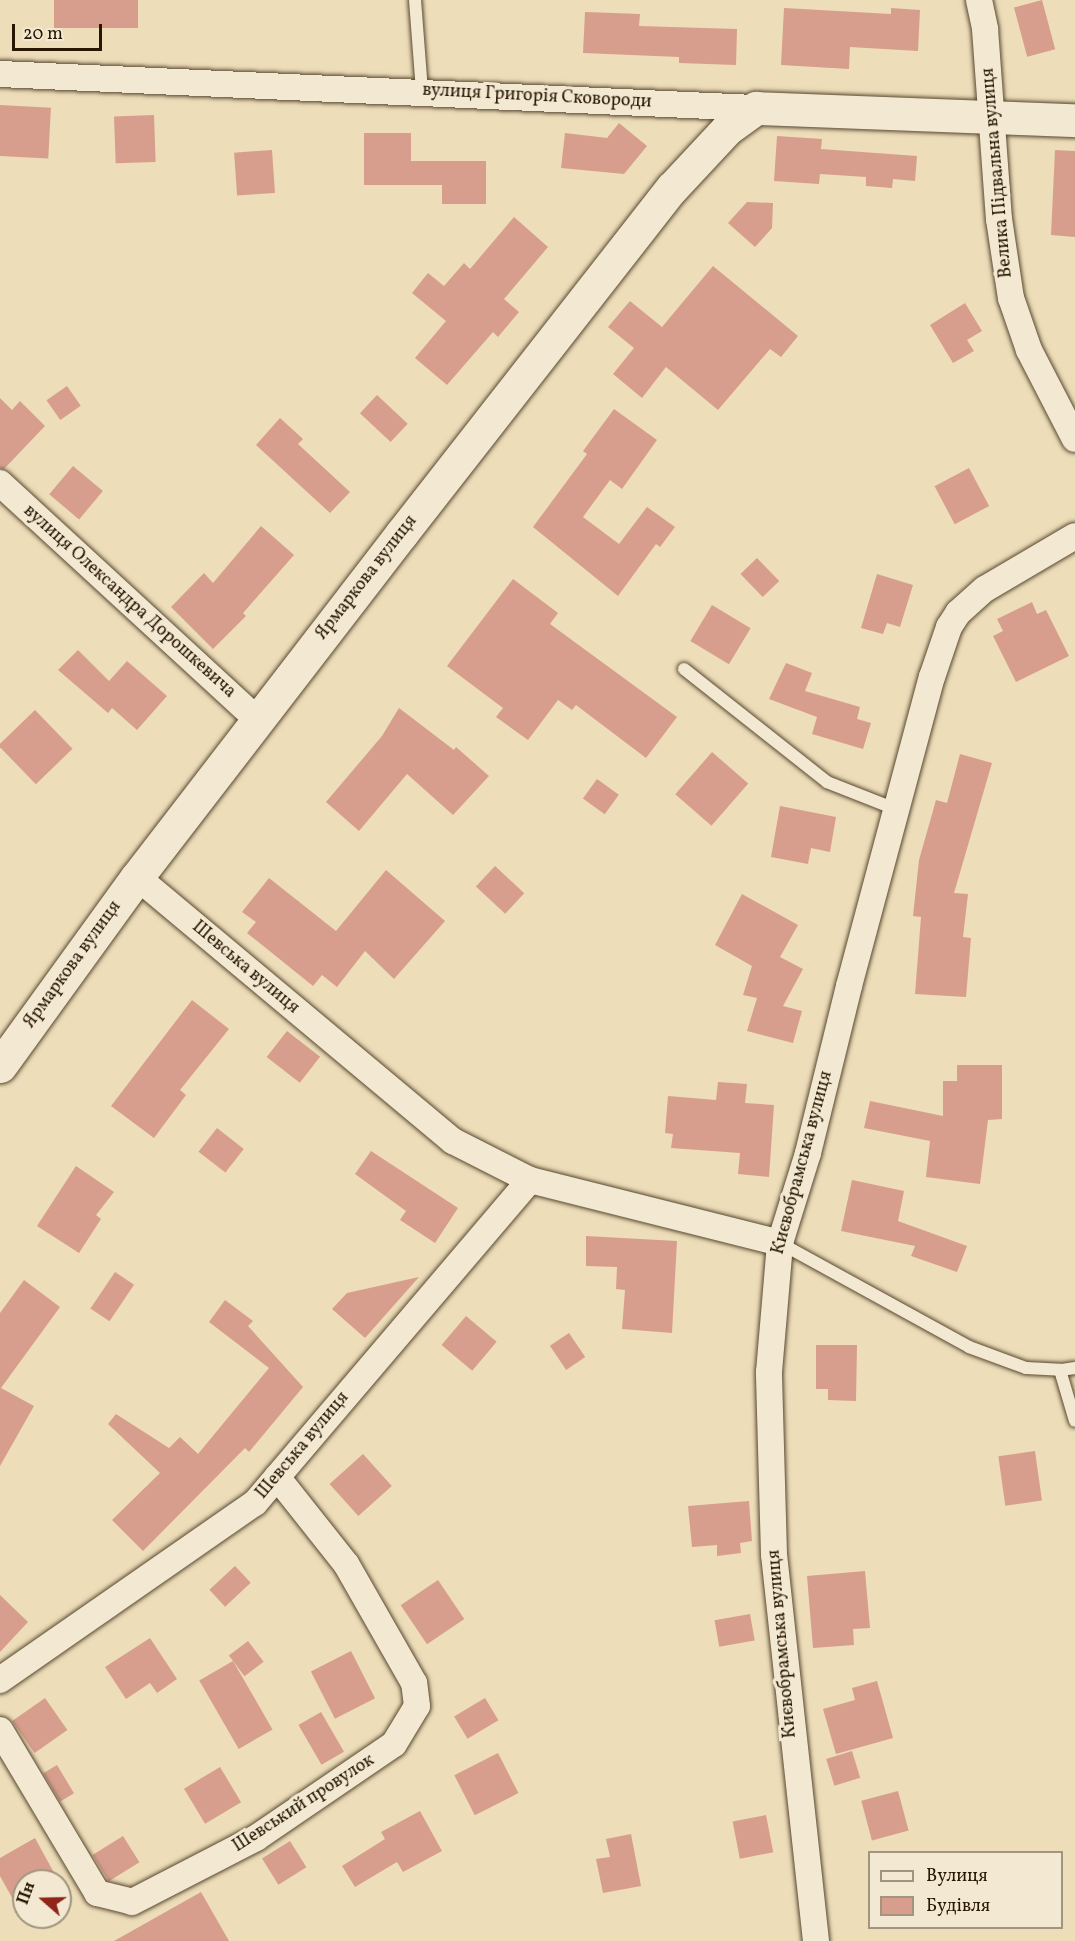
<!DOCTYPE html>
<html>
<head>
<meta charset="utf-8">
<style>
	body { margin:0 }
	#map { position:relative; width:1075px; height:1941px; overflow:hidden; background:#edddb9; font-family:Vollkorn,serif }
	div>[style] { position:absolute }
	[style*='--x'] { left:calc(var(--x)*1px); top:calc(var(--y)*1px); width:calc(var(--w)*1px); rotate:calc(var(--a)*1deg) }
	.building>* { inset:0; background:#d89e8d; transform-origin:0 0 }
	.roads { filter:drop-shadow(0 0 2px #584830) drop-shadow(0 0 2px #584830) }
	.lane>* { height:12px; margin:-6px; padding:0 6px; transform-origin:6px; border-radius:6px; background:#f3e9d2 }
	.street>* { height:26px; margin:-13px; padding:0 13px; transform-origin:13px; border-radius:13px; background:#f3e9d2 }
	.secondary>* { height:33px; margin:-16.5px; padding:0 16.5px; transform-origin:16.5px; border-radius:16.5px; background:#f3e9d2 }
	span { translate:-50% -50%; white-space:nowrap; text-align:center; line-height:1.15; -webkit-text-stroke:6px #f3e9d2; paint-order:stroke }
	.street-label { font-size:18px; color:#271703 }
	.legend { position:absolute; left:868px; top:1851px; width:195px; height:78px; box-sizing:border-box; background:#f3e9d2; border:2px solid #a1957f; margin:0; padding:8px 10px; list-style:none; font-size:18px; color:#271703 }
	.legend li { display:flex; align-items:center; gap:12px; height:30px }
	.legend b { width:30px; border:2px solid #a1957f }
	.north { position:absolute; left:12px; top:1869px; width:60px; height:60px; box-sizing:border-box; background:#f3e9d2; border:2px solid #a1957f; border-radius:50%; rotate:290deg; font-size:16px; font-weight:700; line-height:24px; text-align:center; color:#271703 }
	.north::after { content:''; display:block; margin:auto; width:21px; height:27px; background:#8f2418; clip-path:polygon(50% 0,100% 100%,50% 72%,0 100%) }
	.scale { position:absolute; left:12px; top:24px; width:90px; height:27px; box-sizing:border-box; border:3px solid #271703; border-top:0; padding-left:8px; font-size:18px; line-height:21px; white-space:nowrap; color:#271703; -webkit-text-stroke:4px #f3e9d2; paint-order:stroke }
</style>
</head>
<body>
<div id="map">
	<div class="building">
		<i style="left:54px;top:0;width:84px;height:28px"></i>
		<i style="left:1042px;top:0;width:51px;height:29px;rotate:75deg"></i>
		<i style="clip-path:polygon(784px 8px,891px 14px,891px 8px,920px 10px,918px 51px,850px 47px,849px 69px,781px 65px)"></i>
		<i style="clip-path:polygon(585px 12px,640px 14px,639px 26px,737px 29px,736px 65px,679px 63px,679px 57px,583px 53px)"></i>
		<i style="left:0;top:105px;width:51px;height:51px;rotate:3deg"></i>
		<i style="left:154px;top:115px;width:47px;height:40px;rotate:88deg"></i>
		<i style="clip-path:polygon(619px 123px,647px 146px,624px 174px,561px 168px,565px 133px,607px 138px)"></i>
		<i style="clip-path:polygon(364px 133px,411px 133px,411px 161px,486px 161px,486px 204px,442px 204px,442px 185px,364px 185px)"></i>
		<i style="clip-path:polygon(777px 136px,822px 139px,821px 149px,917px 156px,915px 181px,893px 179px,892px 188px,866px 186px,866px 177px,820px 174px,819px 184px,774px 181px)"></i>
		<i style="left:272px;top:150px;width:43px;height:38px;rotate:86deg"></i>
		<i style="clip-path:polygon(1055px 150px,1075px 151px,1075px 237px,1051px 235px)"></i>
		<i style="clip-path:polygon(747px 202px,773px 203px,772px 228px,755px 247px,728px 223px)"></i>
		<i style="clip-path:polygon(514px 217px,548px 247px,504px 299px,519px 312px,498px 337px,493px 332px,447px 385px,415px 358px,446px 321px,412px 293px,428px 273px,444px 286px,464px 263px,470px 269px)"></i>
		<i style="clip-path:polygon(713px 266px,798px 336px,781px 357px,770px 349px,718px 410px,666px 367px,642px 398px,613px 374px,634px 348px,608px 327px,630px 301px,662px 327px)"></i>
		<i style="clip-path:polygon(965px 303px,982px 331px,967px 340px,974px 351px,953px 363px,930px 325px)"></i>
		<i style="left:67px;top:386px;width:24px;height:25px;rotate:55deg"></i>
		<i style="left:377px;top:395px;width:42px;height:25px;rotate:43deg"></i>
		<i style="clip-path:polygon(0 398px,12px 410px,20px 401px,45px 426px,4px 469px,0 468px)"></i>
		<i style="clip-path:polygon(614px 409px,657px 440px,622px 489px,610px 480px,583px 517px,619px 544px,647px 507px,675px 527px,660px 547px,656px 544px,618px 596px,533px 527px,587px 454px,583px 451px)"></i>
		<i style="clip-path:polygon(280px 418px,303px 439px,298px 444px,350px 492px,330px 513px,256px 445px)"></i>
		<i style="left:73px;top:466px;width:39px;height:37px;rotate:40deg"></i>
		<i style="left:969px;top:468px;width:43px;height:39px;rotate:62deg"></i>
		<i style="clip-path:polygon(261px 526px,294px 555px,243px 613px,246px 616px,213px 649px,171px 607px,204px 573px,213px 583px)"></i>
		<i style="left:757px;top:558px;width:32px;height:23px;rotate:46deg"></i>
		<i style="clip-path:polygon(877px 574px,913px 585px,900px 627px,887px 623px,883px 634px,861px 628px)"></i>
		<i style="clip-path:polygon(513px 579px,558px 613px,550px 624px,677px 717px,646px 758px,576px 705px,572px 710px,558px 700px,528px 740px,496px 717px,503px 708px,447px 666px)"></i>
		<i style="clip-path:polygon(1032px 602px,1037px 614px,1046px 610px,1069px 656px,1016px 682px,993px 636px,1003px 631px,997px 619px)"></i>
		<i style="left:712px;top:605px;width:45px;height:42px;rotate:31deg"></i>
		<i style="clip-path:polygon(78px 650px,109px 681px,127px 661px,167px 696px,137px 730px,112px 708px,108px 713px,58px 670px)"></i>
		<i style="clip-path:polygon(786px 663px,812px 673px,805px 691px,860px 707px,857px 719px,871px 723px,863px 749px,812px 734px,817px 717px,769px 699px)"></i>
		<i style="clip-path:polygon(399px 708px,454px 750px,456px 747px,489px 776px,453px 815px,407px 774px,359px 831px,326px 802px,382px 736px)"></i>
		<i style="left:35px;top:710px;width:54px;height:51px;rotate:46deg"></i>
		<i style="left:712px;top:752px;width:48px;height:56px;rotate:41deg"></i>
		<i style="clip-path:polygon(960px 754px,992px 763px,954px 893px,968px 894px,963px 937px,971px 938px,966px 997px,915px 994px,921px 917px,913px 916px,919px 860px,936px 800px,947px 803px)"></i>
		<i style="left:597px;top:779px;width:27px;height:24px;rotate:36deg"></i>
		<i style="clip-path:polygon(780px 806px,836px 817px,830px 852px,811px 848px,808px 864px,771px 857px)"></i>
		<i style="left:495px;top:866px;width:40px;height:28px;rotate:43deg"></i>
		<i style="clip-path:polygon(386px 870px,445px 921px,394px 979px,365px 951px,337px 987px,322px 975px,313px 986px,247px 933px,256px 922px,242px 912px,269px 878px,336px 931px)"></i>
		<i style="clip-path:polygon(742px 894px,798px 925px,780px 957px,803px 969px,783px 1006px,802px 1011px,793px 1043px,747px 1031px,757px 998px,743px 995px,752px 966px,715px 945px)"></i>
		<i style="clip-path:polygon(192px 1000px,229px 1029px,180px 1090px,186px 1095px,154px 1138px,111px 1106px)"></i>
		<i style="left:287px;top:1031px;width:42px;height:33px;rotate:38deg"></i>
		<i style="clip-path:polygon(957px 1065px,1002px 1065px,1002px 1119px,988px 1120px,980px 1184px,926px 1177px,930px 1141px,864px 1128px,870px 1101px,943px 1116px,943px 1081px,957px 1081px)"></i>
		<i style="clip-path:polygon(718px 1082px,747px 1084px,745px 1103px,774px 1105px,769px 1177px,738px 1174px,740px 1153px,671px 1148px,673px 1134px,665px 1133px,668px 1096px,716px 1100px)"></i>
		<i style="left:217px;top:1128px;width:34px;height:30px;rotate:38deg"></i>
		<i style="clip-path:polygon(371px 1151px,458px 1208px,435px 1243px,400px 1220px,406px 1211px,355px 1174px)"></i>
		<i style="clip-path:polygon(76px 1166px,114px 1192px,96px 1215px,101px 1219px,79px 1253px,37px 1226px)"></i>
		<i style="clip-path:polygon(852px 1180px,904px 1191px,898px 1221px,967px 1246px,957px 1272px,911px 1256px,915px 1246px,841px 1231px)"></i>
		<i style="clip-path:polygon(586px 1236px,677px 1241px,672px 1333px,622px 1329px,625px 1290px,616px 1289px,617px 1267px,586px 1266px)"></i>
		<i style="left:115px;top:1272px;width:23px;height:44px;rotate:34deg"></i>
		<i style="clip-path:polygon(419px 1277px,365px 1338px,332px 1309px,347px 1293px)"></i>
		<i style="clip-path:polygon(24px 1280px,60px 1307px,1px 1388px,34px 1406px,0 1466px,0 1313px)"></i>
		<i style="clip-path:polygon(225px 1300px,253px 1321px,248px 1326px,303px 1387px,249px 1452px,245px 1448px,143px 1551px,112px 1520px,160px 1473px,108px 1424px,116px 1414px,169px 1448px,180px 1437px,198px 1454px,269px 1368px,209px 1322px)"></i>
		<i style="left:466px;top:1316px;width:40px;height:38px;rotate:40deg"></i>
		<i style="left:569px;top:1333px;width:29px;height:23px;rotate:56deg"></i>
		<i style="clip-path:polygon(816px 1345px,857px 1345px,856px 1401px,828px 1400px,828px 1389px,816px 1389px)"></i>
		<i style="left:1035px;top:1451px;width:50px;height:37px;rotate:82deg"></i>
		<i style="left:363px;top:1454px;width:43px;height:45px;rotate:48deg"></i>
		<i style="clip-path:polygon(749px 1501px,752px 1541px,740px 1543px,741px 1553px,717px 1556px,717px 1545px,692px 1547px,688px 1506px)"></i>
		<i style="left:235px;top:1566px;width:23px;height:35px;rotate:47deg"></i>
		<i style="clip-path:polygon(865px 1571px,870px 1628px,853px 1629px,854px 1645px,813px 1648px,807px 1576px)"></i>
		<i style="left:438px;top:1580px;width:47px;height:45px;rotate:56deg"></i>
		<i style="clip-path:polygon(0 1595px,28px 1622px,0 1652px)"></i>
		<i style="left:750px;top:1614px;width:27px;height:36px;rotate:80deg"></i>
		<i style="clip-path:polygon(150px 1638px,177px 1679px,157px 1693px,150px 1683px,126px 1699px,105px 1667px)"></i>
		<i style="left:248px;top:1641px;width:26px;height:24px;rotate:53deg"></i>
		<i style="left:351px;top:1651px;width:53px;height:45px;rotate:63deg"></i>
		<i style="left:233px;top:1661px;width:79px;height:39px;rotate:60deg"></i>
		<i style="clip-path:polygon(877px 1681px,893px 1738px,836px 1754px,823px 1709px,855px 1700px,852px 1688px)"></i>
		<i style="left:45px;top:1698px;width:39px;height:40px;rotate:55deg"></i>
		<i style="left:485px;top:1698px;width:26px;height:36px;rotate:59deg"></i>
		<i style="left:321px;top:1712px;width:46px;height:26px;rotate:60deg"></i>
		<i style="left:852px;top:1751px;width:28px;height:27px;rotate:73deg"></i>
		<i style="left:498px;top:1753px;width:45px;height:49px;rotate:63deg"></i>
		<i style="left:57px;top:1765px;width:33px;height:16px;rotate:59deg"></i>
		<i style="left:220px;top:1767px;width:41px;height:42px;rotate:59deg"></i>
		<i style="left:898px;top:1791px;width:41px;height:38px;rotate:75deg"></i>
		<i style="clip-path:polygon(420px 1811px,442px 1851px,403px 1872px,397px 1862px,355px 1887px,342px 1866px,385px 1839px,381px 1832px)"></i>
		<i style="left:766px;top:1815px;width:38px;height:34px;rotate:79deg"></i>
		<i style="clip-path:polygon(631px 1834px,641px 1886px,603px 1893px,596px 1859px,610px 1857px,606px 1839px)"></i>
		<i style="left:123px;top:1836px;width:31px;height:36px;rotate:58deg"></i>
		<i style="clip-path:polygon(35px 1838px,58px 1880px,24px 1881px,24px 1898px,15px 1903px,0 1876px,0 1858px)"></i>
		<i style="left:290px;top:1841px;width:31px;height:33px;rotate:58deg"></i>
		<i style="clip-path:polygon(201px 1892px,229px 1941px,114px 1941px)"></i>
	</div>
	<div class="roads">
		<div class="lane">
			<i style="--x:415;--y:0;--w:92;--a:85.6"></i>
			<i style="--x:684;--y:669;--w:182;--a:38.3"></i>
			<i style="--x:827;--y:782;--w:76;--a:21.5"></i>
			<i style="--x:780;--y:1243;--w:216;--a:28.8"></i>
			<i style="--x:969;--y:1347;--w:61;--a:20.2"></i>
			<i style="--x:1026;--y:1368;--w:34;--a:3"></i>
			<i style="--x:1075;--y:1368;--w:15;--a:172"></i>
			<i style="--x:1060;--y:1370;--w:53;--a:73.6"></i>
		</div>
		<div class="street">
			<i style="--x:979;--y:0;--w:30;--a:78"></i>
			<i style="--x:985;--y:29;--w:191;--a:85.8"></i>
			<i style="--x:999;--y:219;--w:80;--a:81.4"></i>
			<i style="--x:1011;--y:298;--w:55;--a:70.9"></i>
			<i style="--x:1029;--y:350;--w:100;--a:62.7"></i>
			<i style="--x:0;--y:74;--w:757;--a:2.58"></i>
			<i style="--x:0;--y:483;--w:350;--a:42.6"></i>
			<i style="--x:137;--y:877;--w:412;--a:39.9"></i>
			<i style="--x:453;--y:1141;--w:86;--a:26.9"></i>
			<i style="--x:530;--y:1180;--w:258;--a:14.1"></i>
			<i style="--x:0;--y:1680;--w:310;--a:-34.8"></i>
			<i style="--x:255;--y:1503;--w:424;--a:-49.6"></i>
			<i style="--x:0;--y:1730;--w:190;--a:59.2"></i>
			<i style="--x:97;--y:1893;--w:36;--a:14"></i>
			<i style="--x:132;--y:1902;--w:140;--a:-27.3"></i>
			<i style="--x:256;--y:1838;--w:167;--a:-34.3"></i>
			<i style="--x:394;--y:1744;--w:44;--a:-58.8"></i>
			<i style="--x:417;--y:1706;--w:23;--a:-97"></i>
			<i style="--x:414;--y:1683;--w:137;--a:-119.7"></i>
			<i style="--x:346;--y:1564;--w:111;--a:-128.4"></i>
			<i style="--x:816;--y:1941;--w:388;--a:-96.2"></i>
			<i style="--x:774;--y:1555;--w:183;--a:-91.6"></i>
			<i style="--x:769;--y:1372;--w:129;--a:-85.1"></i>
			<i style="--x:780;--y:1243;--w:94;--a:-72.7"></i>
			<i style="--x:808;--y:1153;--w:172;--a:-76.2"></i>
			<i style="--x:849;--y:986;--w:320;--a:-75"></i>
			<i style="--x:932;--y:677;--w:53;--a:-71.2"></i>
			<i style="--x:949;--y:627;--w:17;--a:-57"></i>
			<i style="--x:958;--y:613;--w:36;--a:-42"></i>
			<i style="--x:985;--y:589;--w:104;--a:-30.5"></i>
		</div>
		<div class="secondary">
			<i style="--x:0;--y:1066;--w:233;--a:-54.1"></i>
			<i style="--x:137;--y:877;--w:434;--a:-52.4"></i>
			<i style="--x:402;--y:533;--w:438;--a:-52"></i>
			<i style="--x:672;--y:188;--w:81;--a:-47"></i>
			<i style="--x:727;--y:129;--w:36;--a:-36"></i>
			<i style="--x:756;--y:108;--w:319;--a:2.2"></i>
		</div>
	</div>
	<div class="street-label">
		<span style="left:537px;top:97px;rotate:3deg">вулиця Григорія Сковороди</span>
		<span style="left:998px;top:173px;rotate:-95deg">Велика Підвальна вулиця</span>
		<span style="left:367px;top:578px;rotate:-52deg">Ярмаркова вулиця</span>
		<span style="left:129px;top:602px;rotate:42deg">вулиця Олександра Дорошкевича</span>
		<span style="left:73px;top:965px;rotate:-54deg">Ярмаркова вулиця</span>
		<span style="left:245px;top:968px;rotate:40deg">Шевська вулиця</span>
		<span style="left:803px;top:1163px;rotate:-75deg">Києвобрамська вулиця</span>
		<span style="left:303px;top:1446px;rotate:-50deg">Шевська вулиця</span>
		<span style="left:783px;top:1644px;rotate:-95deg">Києвобрамська вулиця</span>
		<span style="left:304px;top:1804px;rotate:-33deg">Шевський провулок</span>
	</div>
	<ul class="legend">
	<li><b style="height:8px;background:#f3e9d2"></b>Вулиця</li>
	<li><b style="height:16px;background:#d89e8d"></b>Будівля</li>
	</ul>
	<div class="north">Пн</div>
	<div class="scale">20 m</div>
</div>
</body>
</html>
